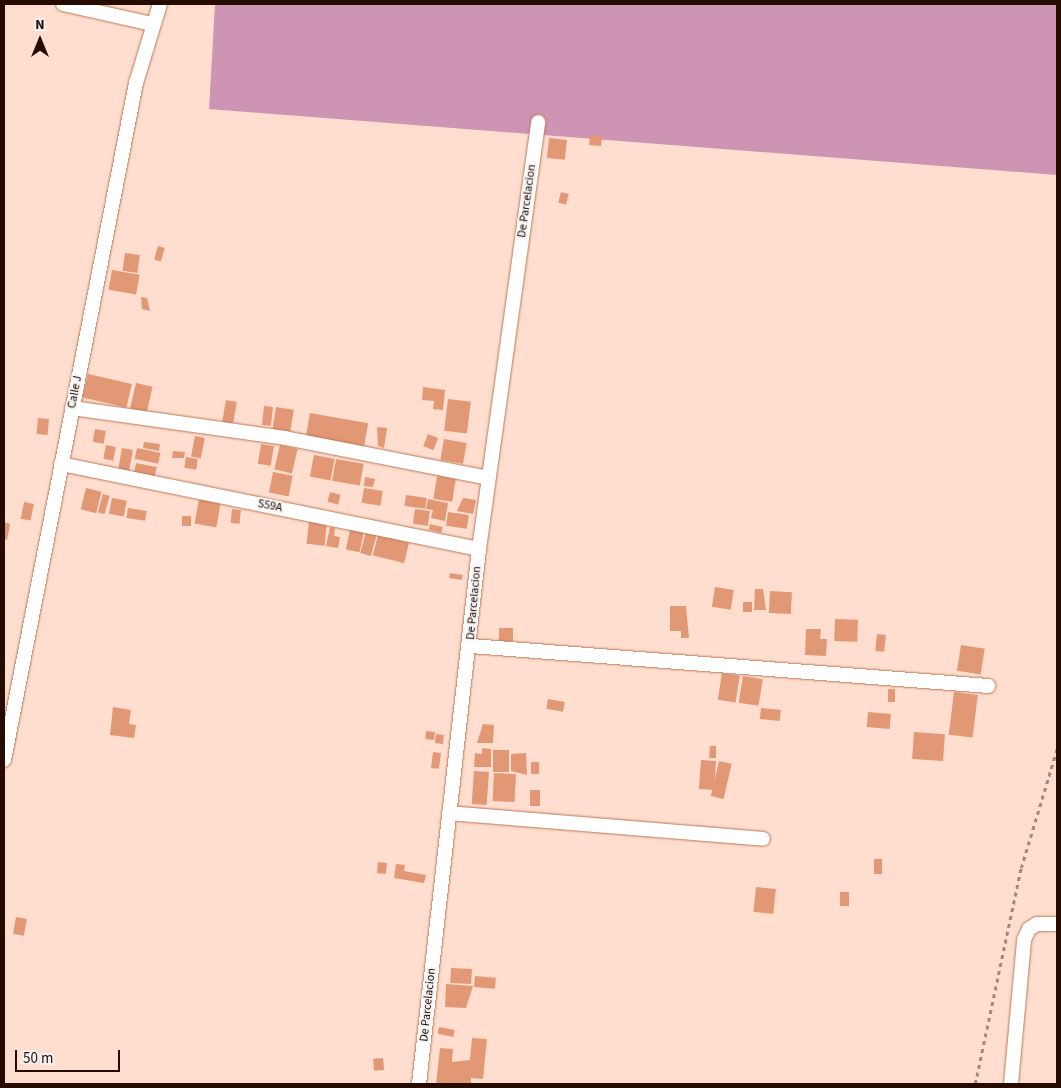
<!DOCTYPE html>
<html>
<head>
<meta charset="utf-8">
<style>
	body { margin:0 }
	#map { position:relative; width:1061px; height:1088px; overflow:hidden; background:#ffdecf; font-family:"Source Sans 3",sans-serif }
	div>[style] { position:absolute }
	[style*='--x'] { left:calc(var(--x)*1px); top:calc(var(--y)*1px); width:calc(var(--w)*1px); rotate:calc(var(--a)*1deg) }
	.forest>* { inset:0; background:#ce94b3 }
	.building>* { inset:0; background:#e39875; transform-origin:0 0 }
	.path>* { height:2.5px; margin-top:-1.25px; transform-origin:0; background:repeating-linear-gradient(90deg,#a6887b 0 4px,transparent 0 8px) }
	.roads { filter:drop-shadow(0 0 1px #bd7552) drop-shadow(0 0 1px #bd7552) }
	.minor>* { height:14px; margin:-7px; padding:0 7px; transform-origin:7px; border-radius:7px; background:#fff }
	span { translate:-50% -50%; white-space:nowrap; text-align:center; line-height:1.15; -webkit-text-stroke:4px #f3f3f3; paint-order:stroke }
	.street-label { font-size:12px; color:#260b01 }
	.frame { position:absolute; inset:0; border:5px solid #260b01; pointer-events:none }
	.north { position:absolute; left:15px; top:15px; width:50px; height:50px; -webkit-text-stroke:4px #f3f3f3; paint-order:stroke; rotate:0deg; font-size:14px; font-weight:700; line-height:20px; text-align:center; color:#260b01 }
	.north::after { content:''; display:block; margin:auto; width:18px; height:22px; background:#260b01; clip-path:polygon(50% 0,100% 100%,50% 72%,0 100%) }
	.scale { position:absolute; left:15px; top:1050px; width:105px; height:22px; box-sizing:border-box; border:2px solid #260b01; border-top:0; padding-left:6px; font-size:15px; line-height:18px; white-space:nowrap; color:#260b01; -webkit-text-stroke:4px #f3f3f3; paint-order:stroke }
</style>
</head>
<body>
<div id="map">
	<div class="forest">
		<i style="clip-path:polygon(215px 4px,1057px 4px,1057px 175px,209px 109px)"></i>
	</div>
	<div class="building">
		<i style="left:590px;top:135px;width:12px;height:10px;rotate:5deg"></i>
		<i style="left:549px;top:138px;width:18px;height:20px;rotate:6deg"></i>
		<i style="left:561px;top:192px;width:8px;height:11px;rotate:14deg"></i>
		<i style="left:158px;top:246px;width:7px;height:14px;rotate:16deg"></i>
		<i style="left:125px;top:253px;width:15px;height:18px;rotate:8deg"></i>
		<i style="left:112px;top:270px;width:28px;height:20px;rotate:10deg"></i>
		<i style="clip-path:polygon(141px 297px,147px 298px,150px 311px,142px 309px)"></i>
		<i style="left:88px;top:374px;width:45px;height:24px;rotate:13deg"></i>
		<i style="left:136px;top:383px;width:17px;height:26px;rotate:13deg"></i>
		<i style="clip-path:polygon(423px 387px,445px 390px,443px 410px,433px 409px,434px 401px,422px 400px)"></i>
		<i style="left:448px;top:399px;width:23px;height:32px;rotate:7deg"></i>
		<i style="left:226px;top:400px;width:11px;height:22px;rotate:10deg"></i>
		<i style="left:264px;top:406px;width:9px;height:19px;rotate:6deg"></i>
		<i style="left:276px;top:407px;width:18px;height:23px;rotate:9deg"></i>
		<i style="left:310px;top:413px;width:59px;height:23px;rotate:10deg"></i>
		<i style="left:38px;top:418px;width:11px;height:16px;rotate:5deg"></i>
		<i style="clip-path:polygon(377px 427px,387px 428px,384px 448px,378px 446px)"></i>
		<i style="left:95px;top:429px;width:11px;height:13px;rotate:10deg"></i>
		<i style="left:428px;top:434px;width:11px;height:13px;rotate:22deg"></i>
		<i style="left:195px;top:436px;width:10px;height:21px;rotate:11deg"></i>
		<i style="left:444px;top:439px;width:23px;height:21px;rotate:10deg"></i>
		<i style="clip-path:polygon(144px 442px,160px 444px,159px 451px,143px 448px)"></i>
		<i style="left:261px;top:444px;width:13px;height:20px;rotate:9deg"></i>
		<i style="left:106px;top:445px;width:10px;height:14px;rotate:11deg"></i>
		<i style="left:280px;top:445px;width:18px;height:25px;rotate:13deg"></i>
		<i style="left:122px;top:448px;width:11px;height:22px;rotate:10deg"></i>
		<i style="left:137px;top:448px;width:24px;height:11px;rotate:12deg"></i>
		<i style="clip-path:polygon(173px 451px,185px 452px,184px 458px,172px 458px)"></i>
		<i style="left:314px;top:455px;width:21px;height:22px;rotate:11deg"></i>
		<i style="left:186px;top:457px;width:12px;height:11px;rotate:9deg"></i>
		<i style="left:336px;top:459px;width:28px;height:22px;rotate:10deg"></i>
		<i style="left:136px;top:463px;width:21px;height:10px;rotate:11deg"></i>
		<i style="left:273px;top:472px;width:20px;height:21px;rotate:11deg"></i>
		<i style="left:437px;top:476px;width:19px;height:23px;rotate:9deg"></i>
		<i style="clip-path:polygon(365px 477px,375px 479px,373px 487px,364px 486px)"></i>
		<i style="left:86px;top:488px;width:16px;height:22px;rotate:14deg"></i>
		<i style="left:364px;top:488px;width:19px;height:15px;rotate:9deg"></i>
		<i style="left:330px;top:492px;width:11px;height:10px;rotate:15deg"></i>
		<i style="left:103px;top:494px;width:7px;height:19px;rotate:16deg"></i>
		<i style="left:406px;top:495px;width:21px;height:11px;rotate:8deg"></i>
		<i style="left:112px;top:498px;width:15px;height:16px;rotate:11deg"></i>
		<i style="clip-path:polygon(463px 498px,476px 500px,473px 514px,457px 511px)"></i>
		<i style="left:199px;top:499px;width:22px;height:25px;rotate:10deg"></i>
		<i style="clip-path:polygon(428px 499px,448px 503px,445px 521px,431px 518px,433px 510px,426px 509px)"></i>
		<i style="left:24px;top:502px;width:10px;height:17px;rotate:11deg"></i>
		<i style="left:128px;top:508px;width:19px;height:10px;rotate:9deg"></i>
		<i style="left:232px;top:509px;width:9px;height:14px;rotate:6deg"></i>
		<i style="left:415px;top:509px;width:15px;height:15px;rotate:8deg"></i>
		<i style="left:448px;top:512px;width:21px;height:14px;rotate:8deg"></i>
		<i style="left:182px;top:516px;width:9px;height:10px"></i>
		<i style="left:309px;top:521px;width:18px;height:23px;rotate:6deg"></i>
		<i style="clip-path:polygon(4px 522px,10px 524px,7px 540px,4px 539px)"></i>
		<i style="left:430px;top:524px;width:13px;height:6px;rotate:13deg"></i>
		<i style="left:351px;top:525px;width:14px;height:25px;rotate:12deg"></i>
		<i style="clip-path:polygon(330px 527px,335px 528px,334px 536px,340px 537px,338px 548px,326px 546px)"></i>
		<i style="left:367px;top:528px;width:11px;height:26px;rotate:15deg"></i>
		<i style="left:378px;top:535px;width:32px;height:21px;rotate:14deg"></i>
		<i style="left:450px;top:573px;width:13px;height:5px;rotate:9deg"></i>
		<i style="left:715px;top:587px;width:19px;height:20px;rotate:9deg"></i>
		<i style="clip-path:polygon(755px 589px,763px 589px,766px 610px,754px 610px)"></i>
		<i style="left:770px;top:591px;width:22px;height:22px;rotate:3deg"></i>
		<i style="left:743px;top:602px;width:9px;height:10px"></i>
		<i style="clip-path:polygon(670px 606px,686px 606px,689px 638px,681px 638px,681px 631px,670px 631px)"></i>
		<i style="left:835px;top:619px;width:23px;height:22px;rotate:2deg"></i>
		<i style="left:499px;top:628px;width:14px;height:13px"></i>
		<i style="clip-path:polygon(806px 629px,821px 629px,820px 639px,827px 639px,826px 656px,805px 655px)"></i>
		<i style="left:877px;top:634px;width:9px;height:17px;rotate:6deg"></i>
		<i style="left:961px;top:645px;width:24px;height:26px;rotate:9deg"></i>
		<i style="left:722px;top:673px;width:18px;height:27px;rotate:9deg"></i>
		<i style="left:743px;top:676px;width:20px;height:27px;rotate:9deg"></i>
		<i style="left:888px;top:689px;width:7px;height:13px"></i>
		<i style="left:954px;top:692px;width:24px;height:43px;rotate:7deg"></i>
		<i style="left:548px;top:699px;width:17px;height:10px;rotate:10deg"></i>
		<i style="clip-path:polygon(113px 707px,131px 710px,129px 724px,136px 725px,134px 738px,110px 735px)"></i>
		<i style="left:761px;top:708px;width:20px;height:11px;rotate:6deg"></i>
		<i style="left:868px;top:712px;width:23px;height:15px;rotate:5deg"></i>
		<i style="clip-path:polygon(483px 724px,494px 725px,493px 743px,477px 743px)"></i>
		<i style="left:426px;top:731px;width:9px;height:8px;rotate:6deg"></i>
		<i style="left:914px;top:732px;width:31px;height:27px;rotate:4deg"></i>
		<i style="left:436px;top:734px;width:8px;height:9px;rotate:7deg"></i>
		<i style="clip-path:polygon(710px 746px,716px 746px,716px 758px,709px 758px)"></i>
		<i style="clip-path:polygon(482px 748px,491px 749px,491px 767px,474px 767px,475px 753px,482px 754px)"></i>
		<i style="left:493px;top:750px;width:16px;height:22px"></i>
		<i style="left:433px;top:752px;width:8px;height:16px;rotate:7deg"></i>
		<i style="clip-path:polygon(526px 753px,527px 775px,511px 771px,511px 754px)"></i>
		<i style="left:701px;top:760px;width:15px;height:29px;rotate:4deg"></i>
		<i style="left:719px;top:761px;width:13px;height:36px;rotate:13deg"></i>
		<i style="left:531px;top:762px;width:8px;height:12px"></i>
		<i style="left:474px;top:771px;width:15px;height:33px;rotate:4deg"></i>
		<i style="left:494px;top:773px;width:22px;height:28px;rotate:3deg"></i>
		<i style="left:530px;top:790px;width:10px;height:16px"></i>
		<i style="left:874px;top:859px;width:8px;height:15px"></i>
		<i style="left:378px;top:862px;width:9px;height:11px;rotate:6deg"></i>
		<i style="clip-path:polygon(396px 864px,405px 865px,404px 871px,426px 875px,424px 883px,394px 878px)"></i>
		<i style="left:756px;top:887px;width:20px;height:25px;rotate:6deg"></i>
		<i style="left:840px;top:892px;width:9px;height:14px"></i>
		<i style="left:16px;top:917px;width:11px;height:17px;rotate:10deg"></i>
		<i style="left:451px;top:968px;width:21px;height:15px;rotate:3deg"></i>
		<i style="left:475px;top:976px;width:21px;height:11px;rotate:5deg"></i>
		<i style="clip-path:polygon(446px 984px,473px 986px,466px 1008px,445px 1007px)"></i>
		<i style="left:439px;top:1027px;width:16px;height:7px;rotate:11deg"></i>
		<i style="clip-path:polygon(472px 1038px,487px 1039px,483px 1079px,471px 1078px,471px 1084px,436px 1084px,440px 1048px,453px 1049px,452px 1062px,470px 1060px)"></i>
		<i style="left:383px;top:1058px;width:12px;height:10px;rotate:85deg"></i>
	</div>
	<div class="path">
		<i style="--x:975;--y:1084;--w:221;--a:-78"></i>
		<i style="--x:1021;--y:868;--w:124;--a:-73.2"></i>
	</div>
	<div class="roads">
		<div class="minor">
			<i style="--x:63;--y:4;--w:91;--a:12.7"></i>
			<i style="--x:72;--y:408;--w:215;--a:8"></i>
			<i style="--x:285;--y:438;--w:207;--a:11.1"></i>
			<i style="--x:61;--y:464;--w:427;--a:11.5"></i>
			<i style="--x:471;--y:646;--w:519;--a:4.42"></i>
			<i style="--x:4;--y:760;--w:690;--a:-78.97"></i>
			<i style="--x:136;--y:83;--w:83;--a:-73.1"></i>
			<i style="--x:449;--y:813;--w:315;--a:4.7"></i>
			<i style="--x:419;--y:1084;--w:538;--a:-83.6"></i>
			<i style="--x:479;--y:549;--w:431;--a:-82.1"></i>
			<i style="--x:1011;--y:1084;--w:145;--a:-84.8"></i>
			<i style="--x:1024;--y:940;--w:12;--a:-66"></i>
			<i style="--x:1029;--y:929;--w:9;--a:-32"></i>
			<i style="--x:1037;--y:924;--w:20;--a:0"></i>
		</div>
	</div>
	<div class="street-label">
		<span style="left:527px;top:201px;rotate:-82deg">De Parcelacion</span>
		<span style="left:75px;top:392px;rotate:-79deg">Calle J</span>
		<span style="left:270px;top:506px;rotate:11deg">S59A</span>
		<span style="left:474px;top:603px;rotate:-85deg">De Parcelacion</span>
		<span style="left:428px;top:1005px;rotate:-84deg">De Parcelacion</span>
	</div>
	<div class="frame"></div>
	<div class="north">N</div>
	<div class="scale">50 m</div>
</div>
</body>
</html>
